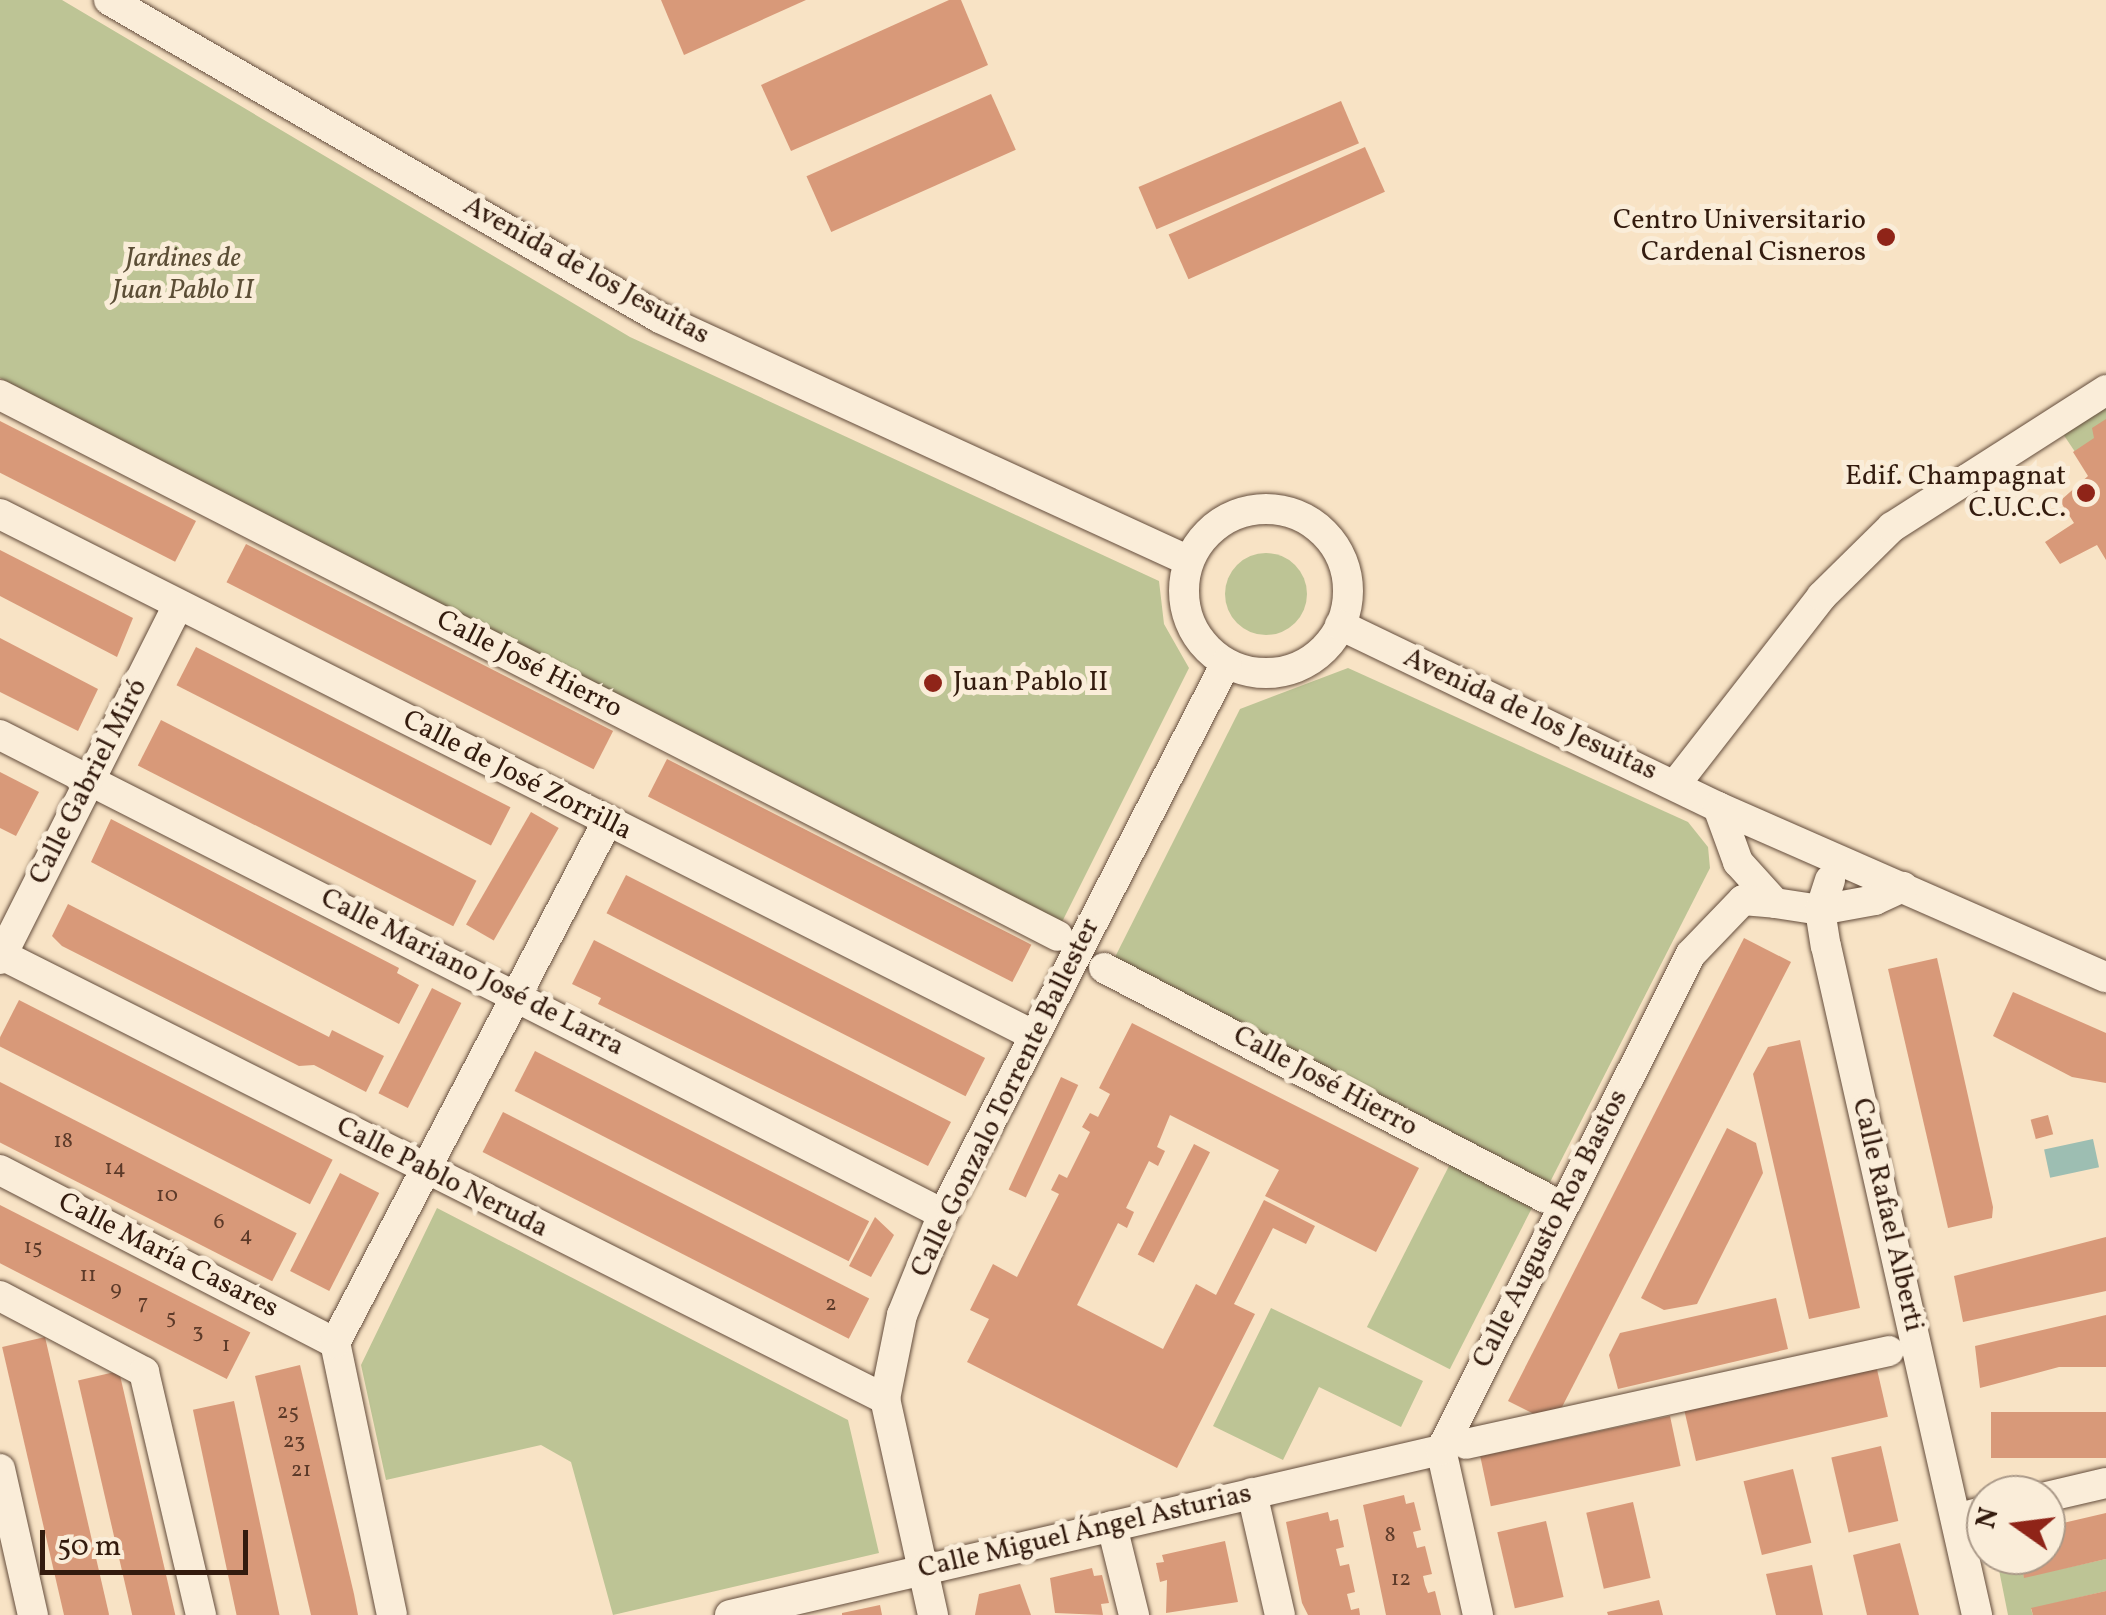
<!DOCTYPE html>
<html>
<head>
<meta charset="utf-8">
<style>
	body { margin:0 }
	#map { position:relative; width:2106px; height:1615px; overflow:hidden; background:#f8e3c5; font-family:Vollkorn,serif }
	div>[style] { position:absolute }
	[style*='--x'] { left:calc(var(--x)*1px); top:calc(var(--y)*1px); width:calc(var(--w)*1px); rotate:calc(var(--a)*1deg) }
	.green>* { inset:0; background:#bdc495; transform-origin:0 0 }
	.round { border-radius:50% }
	.water>* { inset:0; background:#9dbeb2; transform-origin:0 0 }
	.building>* { inset:0; background:#d89979; transform-origin:0 0 }
	.roads { filter:drop-shadow(0 0 2px #644d3c) drop-shadow(0 0 2px #644d3c) }
	.minor>* { height:30px; margin:-15px; padding:0 15px; transform-origin:15px; border-radius:15px; background:#faedd9 }
	.minor>.ring { margin:-15px; padding:0; box-sizing:content-box; background:none; border:30px solid #faedd9; border-radius:50% }
	.dots>* { width:28px; height:28px; translate:-50% -50%; box-sizing:border-box; border:5px solid #faedd9; border-radius:50% }
	span { translate:-50% -50%; white-space:nowrap; text-align:center; line-height:1.15; -webkit-text-stroke:10px #faedd9; paint-order:stroke }
	.number-label { font-size:22px; color:#5c3a29 }
	.number-label span { -webkit-text-stroke-width:0 }
	.poi-label { font-size:28px; color:#331b0e }
	.right { translate:-100% -50%; text-align:right }
	.left { translate:0 -50%; text-align:left }
	.park-label { font-size:28px; color:#5c4e36; font-style:italic }
	.street-label { font-size:28px; color:#331b0e }
	.north { position:absolute; left:1966px; top:1475px; width:100px; height:100px; box-sizing:border-box; background:#faedd9; border:2px solid #a98; border-radius:50%; rotate:284deg; font-size:28px; font-weight:700; line-height:40px; text-align:center; color:#331b0e }
	.north::after { content:''; display:block; margin:auto; width:35px; height:45px; background:#8f2418; clip-path:polygon(50% 0,100% 100%,50% 72%,0 100%) }
	.scale { position:absolute; left:40px; top:1530px; width:208px; height:45px; box-sizing:border-box; border:5px solid #331b0e; border-top:0; padding-left:12px; font-size:30px; line-height:35px; white-space:nowrap; color:#331b0e; -webkit-text-stroke:8px #faedd9; paint-order:stroke }
</style>
</head>
<body>
<div id="map">
	<div class="green">
		<i style="clip-path:polygon(0 0,62px 0,630px 337px,1159px 581px,1164px 624px,1189px 668px,1060px 926px,0 378px)"></i>
		<i style="clip-path:polygon(2106px 390px,2106px 498px,2055px 422px)"></i>
		<i class="round" style="left:1225px;top:553px;width:82px;height:82px"></i>
		<i style="clip-path:polygon(1348px 668px,1688px 822px,1708px 847px,1710px 868px,1546px 1190px,1110px 967px,1240px 709px)"></i>
		<i style="left:1450px;top:1164px;width:93px;height:183px;rotate:27deg"></i>
		<i style="clip-path:polygon(437px 1208px,848px 1420px,879px 1553px,613px 1615px,571px 1462px,541px 1445px,386px 1480px,361px 1365px)"></i>
		<i style="clip-path:polygon(1271px 1308px,1423px 1381px,1401px 1427px,1319px 1387px,1283px 1460px,1213px 1426px)"></i>
		<i style="clip-path:polygon(1996px 1555px,2019px 1555px,2024px 1577px,2106px 1559px,2106px 1591px,2031px 1609px,2033px 1615px,2008px 1615px)"></i>
	</div>
	<div class="water">
		<i style="left:2093px;top:1139px;width:29px;height:50px;rotate:78deg"></i>
	</div>
	<div class="building">
		<i style="clip-path:polygon(661px 0,806px 0,684px 55px)"></i>
		<i style="clip-path:polygon(949px 0,961px 0,988px 65px,791px 151px,761px 85px)"></i>
		<i style="left:991px;top:94px;width:61px;height:202px;rotate:66deg"></i>
		<i style="left:1341px;top:101px;width:46px;height:220px;rotate:67deg"></i>
		<i style="left:1365px;top:147px;width:49px;height:215px;rotate:66deg"></i>
		<i style="clip-path:polygon(2106px 419px,2106px 560px,2097px 545px,2060px 564px,2045px 542px,2074px 523px,2060px 501px,2088px 476px,2073px 452px,2094px 438px,2092px 428px)"></i>
		<i style="left:0;top:421px;width:220px;height:46px;rotate:27deg"></i>
		<i style="left:246px;top:544px;width:412px;height:43px;rotate:27deg"></i>
		<i style="clip-path:polygon(0 550px,133px 618px,117px 657px,0 596px)"></i>
		<i style="clip-path:polygon(0 638px,98px 689px,78px 731px,0 692px)"></i>
		<i style="left:196px;top:647px;width:353px;height:43px;rotate:27deg"></i>
		<i style="left:161px;top:720px;width:354px;height:51px;rotate:27deg"></i>
		<i style="left:667px;top:759px;width:409px;height:42px;rotate:27deg"></i>
		<i style="clip-path:polygon(0 772px,39px 792px,16px 836px,0 828px)"></i>
		<i style="left:531px;top:812px;width:32px;height:130px;rotate:30deg"></i>
		<i style="clip-path:polygon(111px 819px,399px 968px,397px 973px,419px 985px,399px 1024px,91px 862px)"></i>
		<i style="left:626px;top:875px;width:403px;height:43px;rotate:27deg"></i>
		<i style="clip-path:polygon(68px 904px,329px 1037px,332px 1030px,384px 1056px,366px 1092px,314px 1065px,299px 1066px,62px 946px,52px 936px)"></i>
		<i style="clip-path:polygon(1744px 938px,1791px 962px,1562px 1407px,1536px 1415px,1508px 1401px)"></i>
		<i style="clip-path:polygon(594px 940px,951px 1122px,928px 1166px,598px 1004px,601px 998px,572px 984px)"></i>
		<i style="clip-path:polygon(1937px 958px,1993px 1207px,1992px 1218px,1948px 1228px,1888px 969px)"></i>
		<i style="left:432px;top:988px;width:33px;height:118px;rotate:27deg"></i>
		<i style="clip-path:polygon(2013px 992px,2106px 1033px,2106px 1083px,2072px 1077px,1993px 1036px)"></i>
		<i style="left:19px;top:1000px;width:352px;height:50px;rotate:27deg"></i>
		<i style="clip-path:polygon(1132px 1023px,1419px 1168px,1376px 1252px,1265px 1196px,1279px 1170px,1170px 1115px,1157px 1147px,1165px 1151px,1158px 1166px,1149px 1161px,1126px 1208px,1134px 1212px,1127px 1228px,1118px 1223px,1077px 1305px,1163px 1349px,1196px 1284px,1216px 1295px,1264px 1200px,1315px 1226px,1306px 1244px,1273px 1228px,1234px 1304px,1255px 1314px,1177px 1468px,967px 1362px,989px 1319px,970px 1310px,993px 1264px,1017px 1277px,1059px 1194px,1051px 1190px,1059px 1174px,1067px 1178px,1090px 1132px,1082px 1127px,1090px 1113px,1098px 1117px,1110px 1094px,1099px 1088px)"></i>
		<i style="clip-path:polygon(1800px 1040px,1860px 1308px,1809px 1319px,1753px 1074px,1768px 1047px)"></i>
		<i style="left:535px;top:1051px;width:375px;height:45px;rotate:27deg"></i>
		<i style="left:1061px;top:1077px;width:19px;height:124px;rotate:25deg"></i>
		<i style="left:0;top:1082px;width:333px;height:54px;rotate:27deg"></i>
		<i style="left:503px;top:1112px;width:411px;height:45px;rotate:27deg"></i>
		<i style="left:2048px;top:1115px;width:20px;height:18px;rotate:75deg"></i>
		<i style="clip-path:polygon(1727px 1128px,1756px 1143px,1763px 1173px,1697px 1304px,1664px 1310px,1641px 1298px)"></i>
		<i style="left:1194px;top:1144px;width:18px;height:124px;rotate:27deg"></i>
		<i style="left:340px;top:1173px;width:44px;height:110px;rotate:27deg"></i>
		<i style="left:0;top:1205px;width:281px;height:52px;rotate:27deg"></i>
		<i style="clip-path:polygon(875px 1217px,894px 1235px,871px 1277px,849px 1266px)"></i>
		<i style="clip-path:polygon(2106px 1237px,2106px 1291px,1963px 1322px,1954px 1276px)"></i>
		<i style="clip-path:polygon(1776px 1298px,1788px 1349px,1618px 1389px,1609px 1355px,1620px 1333px)"></i>
		<i style="clip-path:polygon(2106px 1315px,2106px 1367px,2059px 1367px,1980px 1388px,1975px 1346px)"></i>
		<i style="left:45px;top:1337px;width:285px;height:44px;rotate:77deg"></i>
		<i style="clip-path:polygon(300px 1365px,354px 1594px,358px 1615px,311px 1615px,275px 1462px,255px 1376px)"></i>
		<i style="left:1876px;top:1365px;width:53px;height:197px;rotate:77deg"></i>
		<i style="left:119px;top:1371px;width:251px;height:42px;rotate:77deg"></i>
		<i style="left:234px;top:1401px;width:219px;height:42px;rotate:78deg"></i>
		<i style="left:2106px;top:1412px;width:46px;height:115px;rotate:90deg"></i>
		<i style="left:1670px;top:1416px;width:51px;height:194px;rotate:78deg"></i>
		<i style="left:1881px;top:1446px;width:77px;height:51px;rotate:77deg"></i>
		<i style="left:1793px;top:1469px;width:76px;height:51px;rotate:76deg"></i>
		<i style="clip-path:polygon(1404px 1495px,1406px 1504px,1414px 1502px,1421px 1530px,1413px 1532px,1417px 1548px,1425px 1546px,1432px 1574px,1423px 1576px,1425px 1585px,1428px 1593px,1435px 1591px,1441px 1615px,1386px 1615px,1363px 1505px)"></i>
		<i style="left:1633px;top:1502px;width:78px;height:48px;rotate:77deg"></i>
		<i style="clip-path:polygon(1328px 1512px,1330px 1521px,1338px 1519px,1344px 1547px,1336px 1549px,1340px 1566px,1349px 1564px,1355px 1592px,1347px 1594px,1351px 1610px,1359px 1608px,1360px 1615px,1308px 1615px,1302px 1603px,1286px 1522px)"></i>
		<i style="clip-path:polygon(2106px 1513px,2106px 1559px,2024px 1578px,2019px 1555px,2046px 1555px,2046px 1527px)"></i>
		<i style="left:1546px;top:1521px;width:78px;height:50px;rotate:77deg"></i>
		<i style="clip-path:polygon(1225px 1541px,1238px 1602px,1166px 1613px,1167px 1580px,1160px 1582px,1156px 1563px,1164px 1562px,1162px 1555px)"></i>
		<i style="clip-path:polygon(1900px 1543px,1919px 1615px,1867px 1615px,1853px 1555px)"></i>
		<i style="clip-path:polygon(1812px 1565px,1823px 1615px,1776px 1615px,1766px 1574px)"></i>
		<i style="clip-path:polygon(1092px 1568px,1094px 1576px,1102px 1575px,1109px 1603px,1101px 1604px,1103px 1615px,1055px 1613px,1050px 1578px)"></i>
		<i style="clip-path:polygon(1020px 1584px,1031px 1615px,975px 1615px,979px 1594px)"></i>
		<i style="clip-path:polygon(2106px 1591px,2106px 1615px,2033px 1615px,2031px 1608px)"></i>
		<i style="clip-path:polygon(1659px 1600px,1663px 1615px,1608px 1615px,1607px 1612px)"></i>
		<i style="clip-path:polygon(880px 1605px,882px 1615px,842px 1615px,842px 1613px)"></i>
	</div>
	<div class="roads">
		<div class="minor">
			<i style="--x:109;--y:0;--w:636;--a:29.99"></i>
			<i style="--x:660;--y:318;--w:582;--a:24.67"></i>
			<i style="--x:0;--y:395;--w:1188;--a:27.08"></i>
			<i class="ring" style="left:1184px;top:509px;width:134px;height:134px"></i>
			<i style="--x:0;--y:514;--w:1159;--a:26.76"></i>
			<i style="--x:1340;--y:625;--w:420;--a:25.7"></i>
			<i style="--x:1718;--y:807;--w:424;--a:23.7"></i>
			<i style="--x:0;--y:735;--w:1058;--a:26.93"></i>
			<i style="--x:1675;--y:785;--w:239;--a:-52.1"></i>
			<i style="--x:1822;--y:596;--w:98;--a:-44.6"></i>
			<i style="--x:1892;--y:527;--w:254;--a:-32.6"></i>
			<i style="--x:1718;--y:807;--w:59;--a:70"></i>
			<i style="--x:1738;--y:862;--w:55;--a:47.9"></i>
			<i style="--x:1775;--y:903;--w:46;--a:8.8"></i>
			<i style="--x:1820;--y:910;--w:56;--a:-10.3"></i>
			<i style="--x:1875;--y:900;--w:31;--a:-25"></i>
			<i style="--x:1830;--y:880;--w:32;--a:108"></i>
			<i style="--x:1820;--y:910;--w:36;--a:81"></i>
			<i style="--x:1826;--y:946;--w:686;--a:77.28"></i>
			<i style="--x:0;--y:954;--w:991;--a:26.69"></i>
			<i style="--x:0;--y:959;--w:396;--a:-63.3"></i>
			<i style="--x:1104;--y:968;--w:498;--a:27.5"></i>
			<i style="--x:0;--y:1170;--w:377;--a:27.3"></i>
			<i style="--x:0;--y:1296;--w:163;--a:27.8"></i>
			<i style="--x:144;--y:1372;--w:250;--a:76.8"></i>
			<i style="--x:1466;--y:1444;--w:433;--a:-12.4"></i>
			<i style="--x:0;--y:1469;--w:150;--a:77.3"></i>
			<i style="--x:1252;--y:1493;--w:125;--a:77.1"></i>
			<i style="--x:2046;--y:1497;--w:62;--a:-13.1"></i>
			<i style="--x:1956;--y:1519;--w:31;--a:-15"></i>
			<i style="--x:1112;--y:1526;--w:92;--a:76.1"></i>
			<i style="--x:392;--y:1615;--w:278;--a:-101.8"></i>
			<i style="--x:335;--y:1343;--w:588;--a:-62.43"></i>
			<i style="--x:730;--y:1615;--w:730;--a:-13.07"></i>
			<i style="--x:933;--y:1615;--w:221;--a:-102.5"></i>
			<i style="--x:885;--y:1399;--w:86;--a:-78.6"></i>
			<i style="--x:902;--y:1315;--w:109;--a:-67.9"></i>
			<i style="--x:943;--y:1214;--w:619;--a:-62.81"></i>
			<i style="--x:1478;--y:1615;--w:169;--a:-102.6"></i>
			<i style="--x:1441;--y:1450;--w:555;--a:-63.25"></i>
			<i style="--x:1691;--y:954;--w:75;--a:-46.1"></i>
			<i style="--x:1743;--y:900;--w:32;--a:5"></i>
		</div>
	</div>
	<div class="dots">
		<i style="left:1886px;top:237px;background:#8f2418"></i>
		<i style="left:2086px;top:493px;background:#8f2418"></i>
		<i style="left:933px;top:683px;background:#8f2418"></i>
	</div>
	<div class="number-label">
		<span style="left:63px;top:1142px">18</span>
		<span style="left:115px;top:1169px">14</span>
		<span style="left:167px;top:1196px">10</span>
		<span style="left:219px;top:1223px">6</span>
		<span style="left:246px;top:1236px">4</span>
		<span style="left:33px;top:1248px">15</span>
		<span style="left:88px;top:1276px">11</span>
		<span style="left:116px;top:1290px">9</span>
		<span style="left:143px;top:1304px">7</span>
		<span style="left:831px;top:1305px">2</span>
		<span style="left:171px;top:1318px">5</span>
		<span style="left:198px;top:1332px">3</span>
		<span style="left:226px;top:1346px">1</span>
		<span style="left:288px;top:1413px">25</span>
		<span style="left:294px;top:1442px">23</span>
		<span style="left:301px;top:1471px">21</span>
		<span style="left:1390px;top:1536px">8</span>
		<span style="left:1401px;top:1580px">12</span>
	</div>
	<div class="poi-label">
		<span class="right" style="left:1866px;top:237px">Centro Universitario<br>Cardenal Cisneros</span>
		<span class="right" style="left:2066px;top:493px">Edif. Champagnat<br>C.U.C.C.</span>
		<span class="left" style="left:953px;top:683px">Juan Pablo II</span>
	</div>
	<div class="park-label">
		<span style="left:183px;top:275px">Jardines de<br>Juan Pablo II</span>
	</div>
	<div class="street-label">
		<span style="left:586px;top:271px;rotate:29deg">Avenida de los Jesuitas</span>
		<span style="left:529px;top:665px;rotate:27deg">Calle José Hierro</span>
		<span style="left:1530px;top:715px;rotate:25deg">Avenida de los Jesuitas</span>
		<span style="left:517px;top:776px;rotate:27deg">Calle de José Zorrilla</span>
		<span style="left:89px;top:782px;rotate:-63deg">Calle Gabriel Miró</span>
		<span style="left:472px;top:973px;rotate:27deg">Calle Mariano José de Larra</span>
		<span style="left:1325px;top:1082px;rotate:28deg">Calle José Hierro</span>
		<span style="left:1006px;top:1098px;rotate:-64deg">Calle Gonzalo Torrente Ballester</span>
		<span style="left:442px;top:1178px;rotate:27deg">Calle Pablo Neruda</span>
		<span style="left:1887px;top:1215px;rotate:77deg">Calle Rafael Alberti</span>
		<span style="left:1551px;top:1229px;rotate:-63deg">Calle Augusto Roa Bastos</span>
		<span style="left:168px;top:1256px;rotate:27deg">Calle María Casares</span>
		<span style="left:1085px;top:1532px;rotate:-13deg">Calle Miguel Ángel Asturias</span>
	</div>
	<div class="north">N</div>
	<div class="scale">50 m</div>
</div>
</body>
</html>
